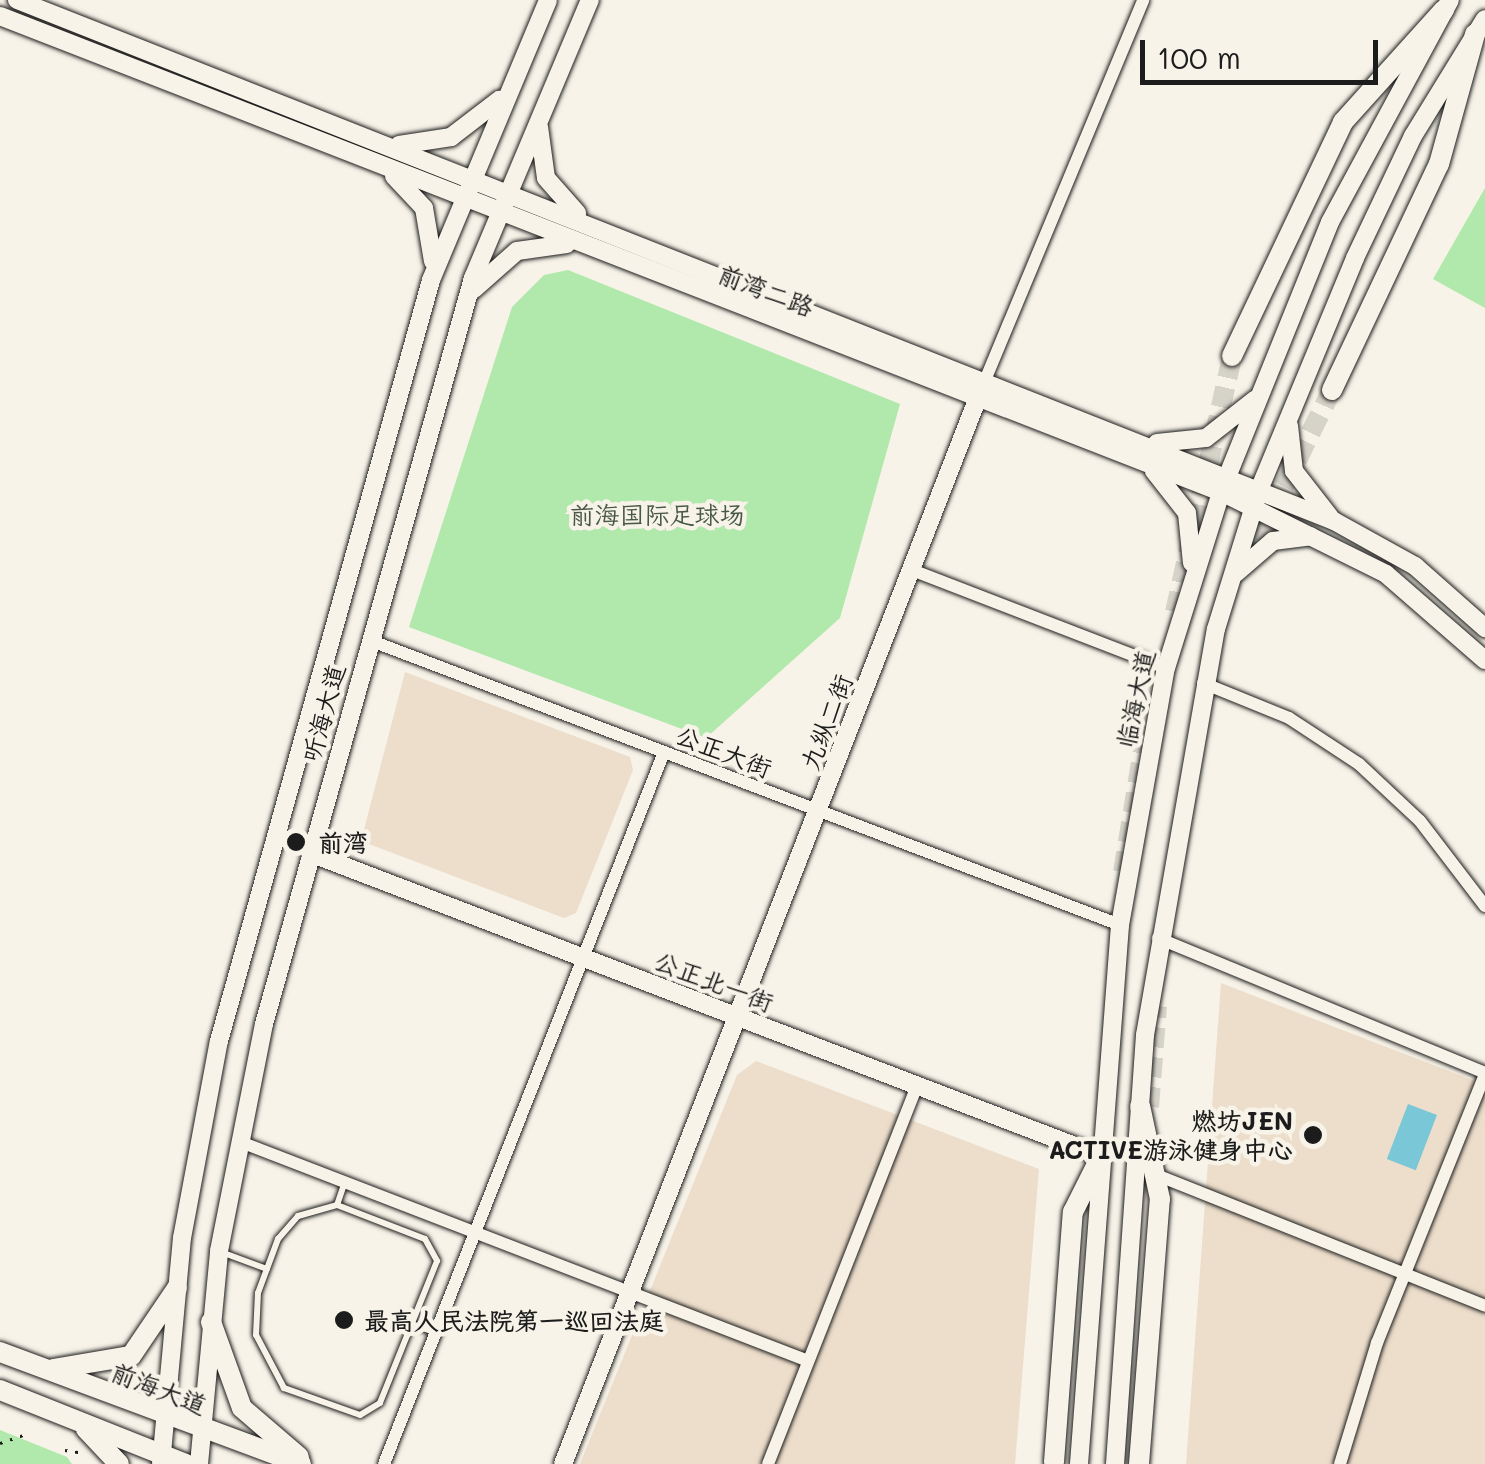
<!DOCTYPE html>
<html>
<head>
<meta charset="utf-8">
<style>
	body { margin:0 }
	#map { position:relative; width:1485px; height:1464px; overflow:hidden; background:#f7f3e8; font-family:Mali,"LXGW WenKai TC",sans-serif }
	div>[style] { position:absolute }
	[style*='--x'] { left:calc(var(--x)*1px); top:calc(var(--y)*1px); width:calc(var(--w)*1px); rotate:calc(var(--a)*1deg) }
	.built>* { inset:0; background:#eddecb }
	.green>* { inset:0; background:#b1e8ab }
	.water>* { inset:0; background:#79c7d7; transform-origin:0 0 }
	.primary-tunnel>* { height:20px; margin-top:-10px; transform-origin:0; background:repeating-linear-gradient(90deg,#d6d3c9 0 20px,transparent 0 30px) }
	.path>* { height:2.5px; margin-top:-1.25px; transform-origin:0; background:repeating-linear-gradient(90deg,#1c1c1c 0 2.5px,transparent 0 10.5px) }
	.roads { filter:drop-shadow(0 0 2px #1c1c1c) drop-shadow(0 0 2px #1c1c1c) }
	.lane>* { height:6px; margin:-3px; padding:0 3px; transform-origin:3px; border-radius:3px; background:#f7f3e8 }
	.street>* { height:12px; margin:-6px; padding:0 6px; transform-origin:6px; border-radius:6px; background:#f7f3e8 }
	.secondary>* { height:18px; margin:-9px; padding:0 9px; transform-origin:9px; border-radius:9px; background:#f7f3e8 }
	.primary>* { height:20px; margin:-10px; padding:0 10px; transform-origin:10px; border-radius:10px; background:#f7f3e8 }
	.dots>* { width:28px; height:28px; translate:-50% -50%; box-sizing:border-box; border:5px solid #f7f3e8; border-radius:50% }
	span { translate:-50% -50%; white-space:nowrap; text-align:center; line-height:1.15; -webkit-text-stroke:9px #f7f3e8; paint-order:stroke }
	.street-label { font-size:25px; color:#1c1c1c }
	.park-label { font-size:25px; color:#495947 }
	.poi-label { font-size:25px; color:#1c1c1c; font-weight:700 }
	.left { translate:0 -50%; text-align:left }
	.right { translate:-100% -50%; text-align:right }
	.scale { position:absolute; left:1140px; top:40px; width:238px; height:45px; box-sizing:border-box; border:5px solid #1c1c1c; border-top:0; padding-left:12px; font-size:30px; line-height:35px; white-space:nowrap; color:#1c1c1c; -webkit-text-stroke:8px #f7f3e8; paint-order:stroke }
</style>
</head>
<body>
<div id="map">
	<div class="built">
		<i style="clip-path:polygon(405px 672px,630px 757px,633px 770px,576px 913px,564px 918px,361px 841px)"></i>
		<i style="clip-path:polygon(1221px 983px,1485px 1085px,1485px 1464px,1186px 1464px)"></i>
		<i style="clip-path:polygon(756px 1061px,1039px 1169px,1015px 1464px,580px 1464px,737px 1075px)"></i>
	</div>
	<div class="green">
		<i style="clip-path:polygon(1485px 188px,1485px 308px,1433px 279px)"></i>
		<i style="clip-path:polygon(568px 270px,900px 404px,840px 618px,706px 738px,409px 627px,512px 307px,544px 275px)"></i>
		<i style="clip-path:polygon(0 1430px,67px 1457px,72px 1464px,0 1464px)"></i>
	</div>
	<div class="water">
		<i style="left:1408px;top:1104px;width:31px;height:59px;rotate:21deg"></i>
	</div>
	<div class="primary-tunnel">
		<i style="--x:1244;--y:567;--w:198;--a:-63.6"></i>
		<i style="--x:1175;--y:612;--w:262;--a:-77.4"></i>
		<i style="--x:1123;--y:872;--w:136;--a:-80.7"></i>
		<i style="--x:1149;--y:1107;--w:101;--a:-85.5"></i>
	</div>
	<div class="path">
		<i style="--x:0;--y:1443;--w:28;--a:-19"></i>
		<i style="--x:65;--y:1450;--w:18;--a:9"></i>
	</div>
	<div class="roads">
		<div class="lane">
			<i style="--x:337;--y:1205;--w:94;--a:21.1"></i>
			<i style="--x:425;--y:1239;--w:25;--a:61"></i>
			<i style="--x:437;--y:1261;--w:153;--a:111.9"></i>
			<i style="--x:380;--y:1403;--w:23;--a:149"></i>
			<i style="--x:360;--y:1415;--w:81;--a:-160.4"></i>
			<i style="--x:284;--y:1388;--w:60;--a:-117.8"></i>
			<i style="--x:256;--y:1335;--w:42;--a:-87.3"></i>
			<i style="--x:258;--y:1293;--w:58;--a:-69.7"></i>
			<i style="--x:278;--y:1239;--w:30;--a:-49"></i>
			<i style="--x:298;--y:1216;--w:41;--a:-15.8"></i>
			<i style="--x:337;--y:1205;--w:24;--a:-71"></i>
			<i style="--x:221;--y:1252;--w:49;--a:20.3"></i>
			<i style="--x:412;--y:1324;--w:23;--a:20"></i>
		</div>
		<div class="street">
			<i style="--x:981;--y:390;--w:422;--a:-67.4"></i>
			<i style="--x:912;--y:570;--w:272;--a:21.1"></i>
			<i style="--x:369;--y:640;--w:803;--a:20.78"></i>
			<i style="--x:1203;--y:683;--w:93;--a:22.1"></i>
			<i style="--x:1289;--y:718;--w:84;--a:33.3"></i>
			<i style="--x:1359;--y:764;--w:83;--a:43.1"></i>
			<i style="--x:1420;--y:821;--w:107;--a:52.6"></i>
			<i style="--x:1158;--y:938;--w:354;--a:22.4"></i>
			<i style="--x:238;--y:1141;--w:611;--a:21.1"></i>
			<i style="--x:1159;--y:1176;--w:351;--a:21.7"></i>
			<i style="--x:384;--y:1464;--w:765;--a:-68.53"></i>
			<i style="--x:768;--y:1464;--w:406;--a:-68.5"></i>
			<i style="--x:1340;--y:1464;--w:127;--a:-73"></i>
			<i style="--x:1377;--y:1343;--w:289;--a:-68.1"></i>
		</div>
		<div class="secondary">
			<i style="--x:17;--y:0;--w:1416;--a:21.58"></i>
			<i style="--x:1334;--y:521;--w:93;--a:29.1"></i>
			<i style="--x:1415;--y:566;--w:94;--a:41.5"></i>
			<i style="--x:0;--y:16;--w:1311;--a:21.3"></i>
			<i style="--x:1221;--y:492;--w:184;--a:26.4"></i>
			<i style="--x:1386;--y:574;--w:131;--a:41"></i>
			<i style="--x:539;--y:127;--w:51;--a:82.2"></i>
			<i style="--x:546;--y:178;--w:47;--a:48.5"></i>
			<i style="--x:399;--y:145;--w:53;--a:-8.7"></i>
			<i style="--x:451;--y:137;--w:61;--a:-37.6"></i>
			<i style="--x:394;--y:176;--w:44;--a:46.8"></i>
			<i style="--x:424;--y:208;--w:54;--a:80.4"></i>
			<i style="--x:474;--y:289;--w:57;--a:-41.5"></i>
			<i style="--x:517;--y:251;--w:50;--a:-8"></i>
			<i style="--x:1289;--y:426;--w:45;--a:83.7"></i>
			<i style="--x:1294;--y:471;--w:58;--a:52"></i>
			<i style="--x:1157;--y:443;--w:49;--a:-5.8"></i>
			<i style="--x:1206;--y:438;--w:63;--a:-38"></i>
			<i style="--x:1154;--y:471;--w:53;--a:51.8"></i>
			<i style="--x:1187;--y:513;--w:50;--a:84.3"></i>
			<i style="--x:1236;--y:573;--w:49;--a:-40.9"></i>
			<i style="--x:1273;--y:541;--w:38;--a:-7"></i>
			<i style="--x:310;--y:853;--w:847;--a:20.96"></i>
			<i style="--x:161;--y:1464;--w:227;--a:-84.7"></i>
			<i style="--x:182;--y:1238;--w:200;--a:-79.4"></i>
			<i style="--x:219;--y:1041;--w:790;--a:-74.43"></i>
			<i style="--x:431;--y:280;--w:303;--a:-67.3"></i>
			<i style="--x:199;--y:1464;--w:214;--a:-84.6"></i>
			<i style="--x:219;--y:1251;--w:231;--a:-78.8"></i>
			<i style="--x:264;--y:1024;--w:775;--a:-74.35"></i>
			<i style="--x:473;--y:278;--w:302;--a:-67.2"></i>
			<i style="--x:563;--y:1464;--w:1142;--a:-68.74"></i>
			<i style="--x:1079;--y:1464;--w:541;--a:-85.65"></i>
			<i style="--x:1120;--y:925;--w:261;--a:-79.9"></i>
			<i style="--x:1166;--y:668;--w:184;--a:-72.6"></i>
			<i style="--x:1221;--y:492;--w:291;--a:-68"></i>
			<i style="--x:1330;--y:222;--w:252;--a:-61.6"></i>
			<i style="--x:1115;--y:1464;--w:430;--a:-86"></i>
			<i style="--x:1145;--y:1035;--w:412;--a:-80.1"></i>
			<i style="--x:1216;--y:629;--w:145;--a:-72.8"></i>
			<i style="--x:1259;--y:490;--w:251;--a:-67.5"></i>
			<i style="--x:1355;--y:258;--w:135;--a:-64.6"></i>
			<i style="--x:1413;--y:136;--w:137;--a:-58.4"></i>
		</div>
		<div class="primary">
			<i style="--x:1232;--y:356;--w:259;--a:-64.6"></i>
			<i style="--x:1343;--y:122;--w:151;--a:-48"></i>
			<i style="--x:1332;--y:390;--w:250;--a:-64.7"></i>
			<i style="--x:1439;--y:164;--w:135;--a:-74.5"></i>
			<i style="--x:211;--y:1322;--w:91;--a:70.2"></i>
			<i style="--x:242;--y:1408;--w:75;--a:40.7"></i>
			<i style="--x:0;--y:1352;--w:321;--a:20.4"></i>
			<i style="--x:53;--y:1369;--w:79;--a:-9.5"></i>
			<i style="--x:131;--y:1356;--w:82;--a:-55.9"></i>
			<i style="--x:0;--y:1390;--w:200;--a:21.7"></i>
			<i style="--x:86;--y:1429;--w:48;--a:46.7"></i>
			<i style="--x:1054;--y:1462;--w:251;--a:-85.7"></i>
			<i style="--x:1073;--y:1212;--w:63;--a:-63.4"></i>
			<i style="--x:1139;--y:1464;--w:266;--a:-85.5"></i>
			<i style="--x:1160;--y:1199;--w:95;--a:-102.1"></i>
		</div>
	</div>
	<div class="dots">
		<i style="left:296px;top:842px;background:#1c1c1c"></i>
		<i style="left:1313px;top:1135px;background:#1c1c1c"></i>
		<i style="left:344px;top:1320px;background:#1c1c1c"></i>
	</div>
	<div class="street-label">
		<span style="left:766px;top:290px;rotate:21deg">前湾二路</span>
		<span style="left:1135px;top:699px;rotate:-78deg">临海大道</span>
		<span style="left:323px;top:713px;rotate:-75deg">听海大道</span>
		<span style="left:826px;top:722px;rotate:-69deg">九纵二街</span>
		<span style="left:724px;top:751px;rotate:21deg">公正大街</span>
		<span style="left:714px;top:981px;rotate:21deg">公正北一街</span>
		<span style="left:159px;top:1388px;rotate:21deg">前海大道</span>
	</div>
	<div class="park-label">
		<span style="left:657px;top:514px">前海国际足球场</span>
	</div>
	<div class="poi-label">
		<span class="left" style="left:318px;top:842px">前湾</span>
		<span class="right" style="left:1293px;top:1135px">燃坊JEN<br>ACTIVE游泳健身中心</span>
		<span class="left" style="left:364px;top:1320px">最高人民法院第一巡回法庭</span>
	</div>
	<div class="scale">100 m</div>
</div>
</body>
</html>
